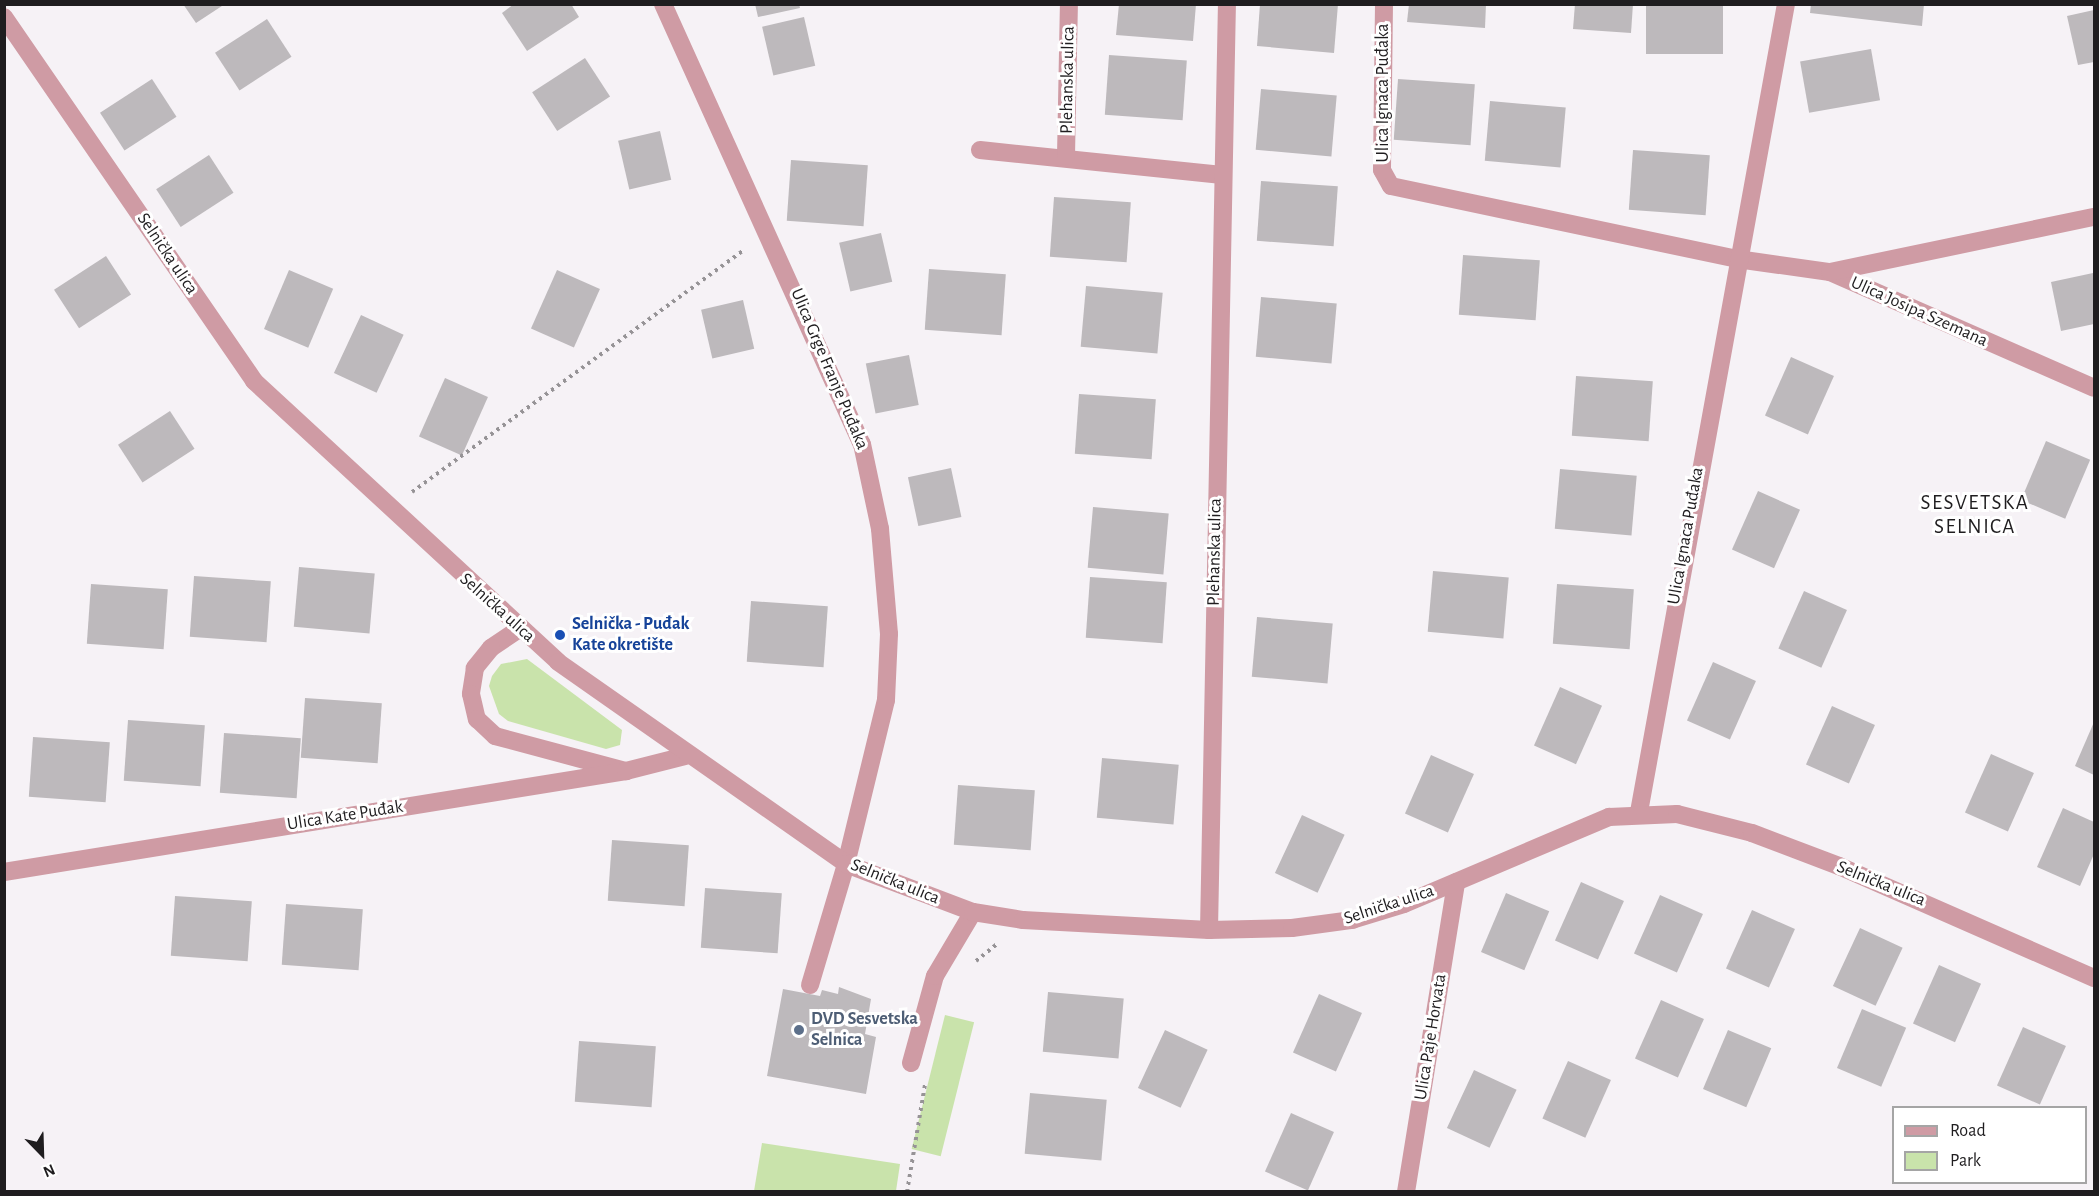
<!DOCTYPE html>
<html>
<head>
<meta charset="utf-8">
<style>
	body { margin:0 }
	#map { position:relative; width:2099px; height:1196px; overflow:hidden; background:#f6f2f6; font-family:"Alegreya Sans",sans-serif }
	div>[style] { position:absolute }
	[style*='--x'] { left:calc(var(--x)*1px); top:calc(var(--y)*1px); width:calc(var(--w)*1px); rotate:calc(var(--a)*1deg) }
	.green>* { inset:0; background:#c9e3ab; transform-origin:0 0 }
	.building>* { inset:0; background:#bdb9bc; transform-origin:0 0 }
	.path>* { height:4px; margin-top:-2px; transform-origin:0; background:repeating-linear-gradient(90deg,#969396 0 3px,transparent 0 7.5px) }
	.service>* { height:18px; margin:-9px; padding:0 9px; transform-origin:9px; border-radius:9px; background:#cf9ba4 }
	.minor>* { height:18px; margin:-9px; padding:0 9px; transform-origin:9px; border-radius:9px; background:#cf9ba4 }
	.tertiary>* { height:18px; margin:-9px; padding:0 9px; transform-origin:9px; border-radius:9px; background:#cf9ba4 }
	.dots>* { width:16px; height:16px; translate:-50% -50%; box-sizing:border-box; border:3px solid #fff; border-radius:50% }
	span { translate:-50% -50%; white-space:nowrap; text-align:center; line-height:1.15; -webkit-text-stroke:6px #fff; paint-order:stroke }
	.street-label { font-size:18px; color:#1f1d1f }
	.transit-label { font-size:18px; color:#164399; font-weight:700 }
	.left { translate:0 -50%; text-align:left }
	.service-label { font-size:18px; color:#4e5e75; font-weight:700 }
	.quarter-label { font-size:21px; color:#1f1d1f; letter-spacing:1.5px }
	.frame { position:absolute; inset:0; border:6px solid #1f1d1f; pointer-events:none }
	.legend { position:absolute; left:1892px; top:1106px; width:195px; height:78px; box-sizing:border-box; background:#fff; border:2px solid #a5a5a5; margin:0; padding:8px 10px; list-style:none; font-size:18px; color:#1f1d1f }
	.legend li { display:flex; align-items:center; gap:12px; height:30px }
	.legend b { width:30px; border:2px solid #a5a5a5 }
	.north { position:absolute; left:12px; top:1124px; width:60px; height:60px; -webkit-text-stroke:4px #fff; paint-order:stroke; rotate:157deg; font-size:16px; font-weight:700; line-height:24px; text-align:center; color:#1f1d1f }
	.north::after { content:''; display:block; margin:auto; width:21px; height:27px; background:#1f1d1f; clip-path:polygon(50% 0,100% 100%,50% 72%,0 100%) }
</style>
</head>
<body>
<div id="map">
	<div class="green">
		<i style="clip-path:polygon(527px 659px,622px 730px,620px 745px,606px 749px,508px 721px,499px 714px,489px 686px,492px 676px,501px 664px)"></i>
		<i style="left:945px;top:1015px;width:30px;height:138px;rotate:14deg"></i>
		<i style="clip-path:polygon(762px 1143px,900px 1164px,896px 1191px,754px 1191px)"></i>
	</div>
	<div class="building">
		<i style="clip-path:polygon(183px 4px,225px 4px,196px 23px)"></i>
		<i style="clip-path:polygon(514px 4px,571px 4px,579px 17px,527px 51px,502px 13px)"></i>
		<i style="clip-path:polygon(755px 4px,799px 4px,800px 8px,758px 17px)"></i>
		<i style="clip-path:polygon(1119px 4px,1196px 4px,1193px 41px,1116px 35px)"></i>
		<i style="clip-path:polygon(1260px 4px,1338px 4px,1334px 53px,1257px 46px)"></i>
		<i style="clip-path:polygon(1409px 4px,1486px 4px,1485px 28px,1407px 22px)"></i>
		<i style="clip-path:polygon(1575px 4px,1633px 4px,1631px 33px,1573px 29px)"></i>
		<i style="left:1646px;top:4px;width:77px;height:50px"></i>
		<i style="clip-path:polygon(1811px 4px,1924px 4px,1922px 26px,1810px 13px)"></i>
		<i style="clip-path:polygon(2094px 10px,2094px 62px,2078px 65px,2067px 16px)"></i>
		<i style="left:804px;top:17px;width:50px;height:43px;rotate:77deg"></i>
		<i style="left:267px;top:19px;width:45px;height:62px;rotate:57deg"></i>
		<i style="left:1871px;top:49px;width:52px;height:72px;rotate:80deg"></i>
		<i style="left:1109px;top:55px;width:78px;height:60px;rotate:4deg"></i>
		<i style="left:585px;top:58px;width:46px;height:63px;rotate:57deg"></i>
		<i style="left:152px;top:79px;width:45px;height:62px;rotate:57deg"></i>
		<i style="left:1398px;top:79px;width:77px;height:61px;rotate:4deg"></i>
		<i style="left:1261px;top:89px;width:76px;height:61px;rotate:5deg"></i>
		<i style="left:1490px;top:101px;width:76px;height:60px;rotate:5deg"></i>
		<i style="left:660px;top:131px;width:50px;height:43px;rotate:77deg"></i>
		<i style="left:1633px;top:150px;width:77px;height:60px;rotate:4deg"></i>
		<i style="left:209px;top:155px;width:45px;height:63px;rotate:57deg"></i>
		<i style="left:791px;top:160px;width:77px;height:61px;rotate:4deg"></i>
		<i style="left:1261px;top:181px;width:77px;height:60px;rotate:4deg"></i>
		<i style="left:1054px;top:197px;width:77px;height:60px;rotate:4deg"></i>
		<i style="left:881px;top:233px;width:50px;height:43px;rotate:77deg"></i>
		<i style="left:1463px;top:255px;width:77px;height:60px;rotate:4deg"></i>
		<i style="left:106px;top:256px;width:46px;height:62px;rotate:57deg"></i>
		<i style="left:929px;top:269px;width:77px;height:61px;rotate:4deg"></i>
		<i style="left:289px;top:270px;width:48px;height:64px;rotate:23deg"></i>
		<i style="left:557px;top:270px;width:47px;height:64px;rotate:24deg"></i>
		<i style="clip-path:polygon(2093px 273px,2094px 324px,2061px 331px,2051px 282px)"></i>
		<i style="left:1086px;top:286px;width:77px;height:61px;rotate:5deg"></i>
		<i style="left:1261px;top:297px;width:76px;height:60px;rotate:5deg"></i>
		<i style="left:743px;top:300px;width:50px;height:43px;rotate:77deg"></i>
		<i style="left:361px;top:315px;width:47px;height:64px;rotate:25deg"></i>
		<i style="left:909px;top:355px;width:51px;height:44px;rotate:79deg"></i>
		<i style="left:1791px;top:357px;width:47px;height:64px;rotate:24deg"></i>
		<i style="left:1576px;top:376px;width:77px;height:60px;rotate:4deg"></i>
		<i style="left:445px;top:378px;width:47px;height:64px;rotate:24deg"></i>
		<i style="left:1079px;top:394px;width:77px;height:60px;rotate:4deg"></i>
		<i style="left:170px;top:411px;width:45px;height:62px;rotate:57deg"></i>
		<i style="left:2046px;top:441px;width:48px;height:64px;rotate:23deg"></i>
		<i style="left:951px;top:468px;width:50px;height:44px;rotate:78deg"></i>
		<i style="left:1560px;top:469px;width:77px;height:60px;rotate:5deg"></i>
		<i style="left:1758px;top:491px;width:46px;height:64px;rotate:24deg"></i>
		<i style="left:1093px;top:507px;width:76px;height:61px;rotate:5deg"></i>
		<i style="left:299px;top:567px;width:76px;height:60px;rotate:5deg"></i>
		<i style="left:1433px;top:571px;width:76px;height:61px;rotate:5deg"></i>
		<i style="left:194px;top:576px;width:77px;height:61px;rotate:4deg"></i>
		<i style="left:1090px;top:577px;width:77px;height:61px;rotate:4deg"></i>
		<i style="left:91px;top:584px;width:77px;height:60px;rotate:4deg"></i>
		<i style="left:1557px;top:584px;width:77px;height:60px;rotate:4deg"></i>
		<i style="left:1804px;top:591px;width:47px;height:63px;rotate:24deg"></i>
		<i style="left:751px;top:601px;width:77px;height:61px;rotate:4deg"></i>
		<i style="left:1257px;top:617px;width:76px;height:60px;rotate:5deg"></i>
		<i style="left:1713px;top:662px;width:47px;height:64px;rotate:24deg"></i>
		<i style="left:1560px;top:687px;width:46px;height:64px;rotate:24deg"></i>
		<i style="left:305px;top:698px;width:77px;height:60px;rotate:4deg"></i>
		<i style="left:1832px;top:706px;width:47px;height:64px;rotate:24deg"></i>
		<i style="left:128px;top:720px;width:77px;height:61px;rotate:4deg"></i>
		<i style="clip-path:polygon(2094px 722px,2094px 775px,2075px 766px)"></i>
		<i style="left:224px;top:733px;width:77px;height:60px;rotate:4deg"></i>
		<i style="left:33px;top:737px;width:77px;height:60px;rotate:4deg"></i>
		<i style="left:1991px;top:754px;width:47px;height:64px;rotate:24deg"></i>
		<i style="left:1431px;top:755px;width:47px;height:64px;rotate:24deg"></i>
		<i style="left:1102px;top:758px;width:77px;height:60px;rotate:5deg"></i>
		<i style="left:958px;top:785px;width:77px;height:60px;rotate:4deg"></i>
		<i style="clip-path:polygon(2063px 808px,2094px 822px,2094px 854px,2080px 886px,2037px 867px)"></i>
		<i style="left:1302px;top:815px;width:47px;height:64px;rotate:25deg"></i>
		<i style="left:612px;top:840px;width:77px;height:61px;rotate:4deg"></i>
		<i style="left:1581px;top:882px;width:47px;height:64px;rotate:24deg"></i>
		<i style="left:705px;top:888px;width:77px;height:60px;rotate:4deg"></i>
		<i style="left:1506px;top:893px;width:47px;height:64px;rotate:23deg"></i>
		<i style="left:1660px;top:895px;width:47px;height:64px;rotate:24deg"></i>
		<i style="left:175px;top:896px;width:77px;height:60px;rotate:4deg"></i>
		<i style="left:286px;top:904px;width:77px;height:61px;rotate:4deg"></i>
		<i style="left:1752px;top:910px;width:47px;height:64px;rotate:24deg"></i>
		<i style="left:1860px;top:928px;width:47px;height:64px;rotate:25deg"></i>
		<i style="left:1939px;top:965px;width:46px;height:64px;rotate:24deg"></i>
		<i style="clip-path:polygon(839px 987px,871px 999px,865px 1034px,876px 1037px,866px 1094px,767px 1076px,783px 989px,820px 996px,822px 990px,838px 994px)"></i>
		<i style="left:1048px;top:992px;width:76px;height:60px;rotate:5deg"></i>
		<i style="left:1319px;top:994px;width:47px;height:64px;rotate:24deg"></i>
		<i style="left:1661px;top:1000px;width:47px;height:64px;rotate:24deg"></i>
		<i style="left:1862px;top:1009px;width:48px;height:64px;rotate:23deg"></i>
		<i style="left:2023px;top:1027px;width:47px;height:64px;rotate:24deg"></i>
		<i style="left:1165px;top:1030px;width:47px;height:64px;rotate:25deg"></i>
		<i style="left:1728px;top:1030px;width:47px;height:64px;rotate:23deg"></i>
		<i style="left:579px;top:1041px;width:77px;height:61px;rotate:4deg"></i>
		<i style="left:1568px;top:1061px;width:47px;height:63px;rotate:24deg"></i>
		<i style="left:1474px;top:1070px;width:47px;height:64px;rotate:25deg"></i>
		<i style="left:1030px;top:1093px;width:77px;height:61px;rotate:5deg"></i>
		<i style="left:1291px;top:1113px;width:47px;height:64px;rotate:24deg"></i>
	</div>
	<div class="path">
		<i style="--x:412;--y:492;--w:412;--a:-36.1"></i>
		<i style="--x:976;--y:961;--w:28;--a:-39"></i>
		<i style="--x:907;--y:1192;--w:109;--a:-80.5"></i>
	</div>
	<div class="service">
		<i style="--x:519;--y:629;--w:34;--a:146"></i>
		<i style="--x:491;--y:648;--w:26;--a:129"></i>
		<i style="--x:475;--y:668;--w:26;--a:99"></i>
		<i style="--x:471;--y:694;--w:26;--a:77"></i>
		<i style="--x:477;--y:719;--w:25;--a:43"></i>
		<i style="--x:495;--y:736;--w:136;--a:15"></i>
		<i style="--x:810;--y:985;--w:126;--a:-73.4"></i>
		<i style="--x:911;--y:1063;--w:90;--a:-74.6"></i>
		<i style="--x:935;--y:976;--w:74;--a:-59.3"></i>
	</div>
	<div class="minor">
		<i style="--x:663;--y:4;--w:483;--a:65.7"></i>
		<i style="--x:862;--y:444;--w:87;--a:78"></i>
		<i style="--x:880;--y:529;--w:105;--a:85.1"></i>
		<i style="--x:889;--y:634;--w:66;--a:92.6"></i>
		<i style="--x:886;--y:700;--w:169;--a:103.7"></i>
		<i style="--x:1384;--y:4;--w:166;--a:90.7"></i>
		<i style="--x:1382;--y:170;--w:18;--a:61"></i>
		<i style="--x:1391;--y:186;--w:354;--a:11.9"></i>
		<i style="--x:1737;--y:259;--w:94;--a:8"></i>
		<i style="--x:1830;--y:272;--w:288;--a:23.7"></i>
		<i style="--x:980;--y:150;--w:241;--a:5.9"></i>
		<i style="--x:1066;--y:156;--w:152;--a:-88.9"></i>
		<i style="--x:1830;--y:272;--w:270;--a:-11.8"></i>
		<i style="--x:1639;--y:812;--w:821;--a:-79.69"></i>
		<i style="--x:4;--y:872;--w:630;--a:-9.22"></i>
		<i style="--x:626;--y:771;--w:61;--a:-14.3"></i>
		<i style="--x:1209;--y:930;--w:926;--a:-88.89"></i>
		<i style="--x:1406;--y:1192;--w:314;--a:-80.8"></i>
	</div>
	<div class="tertiary">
		<i style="--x:4;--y:17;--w:442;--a:55.5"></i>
		<i style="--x:254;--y:381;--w:414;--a:42.7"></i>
		<i style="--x:558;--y:662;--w:352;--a:35"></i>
		<i style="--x:846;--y:864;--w:136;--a:20.7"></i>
		<i style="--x:973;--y:912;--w:51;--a:9.1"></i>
		<i style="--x:1023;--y:920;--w:186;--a:3.1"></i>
		<i style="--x:1209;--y:930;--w:83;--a:-1.4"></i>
		<i style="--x:1292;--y:928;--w:61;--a:-7.6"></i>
		<i style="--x:1352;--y:920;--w:54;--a:-17.1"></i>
		<i style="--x:1404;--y:904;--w:223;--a:-23"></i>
		<i style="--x:1609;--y:817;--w:68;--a:-2.5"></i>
		<i style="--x:1677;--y:814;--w:77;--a:14.2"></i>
		<i style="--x:1752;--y:833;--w:93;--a:20.8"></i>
		<i style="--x:1839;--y:866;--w:279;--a:23.7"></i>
	</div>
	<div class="dots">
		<i style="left:560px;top:635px;background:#1a4fb4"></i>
		<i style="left:799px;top:1030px;background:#5c6f8a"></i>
	</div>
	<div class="street-label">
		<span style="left:1068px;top:80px;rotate:-89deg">Plehanska ulica</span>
		<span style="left:1383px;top:93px;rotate:-90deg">Ulica Ignaca Puđaka</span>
		<span style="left:167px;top:254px;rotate:56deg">Selnička ulica</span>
		<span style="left:1919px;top:312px;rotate:24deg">Ulica Josipa Szemana</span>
		<span style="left:829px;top:369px;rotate:67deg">Ulica Grge Franje Puđaka</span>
		<span style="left:1686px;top:536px;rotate:-80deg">Ulica Ignaca Puđaka</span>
		<span style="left:1215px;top:552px;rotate:-89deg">Plehanska ulica</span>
		<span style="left:497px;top:608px;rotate:42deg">Selnička ulica</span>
		<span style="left:345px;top:816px;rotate:-9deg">Ulica Kate Puđak</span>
		<span style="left:895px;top:882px;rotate:22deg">Selnička ulica</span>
		<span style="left:1881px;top:884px;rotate:22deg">Selnička ulica</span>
		<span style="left:1389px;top:905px;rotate:-18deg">Selnička ulica</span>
		<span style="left:1431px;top:1037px;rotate:-81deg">Ulica Paje Horvata</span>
	</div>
	<div class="transit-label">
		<span class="left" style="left:572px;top:635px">Selnička - Puđak<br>Kate okretište</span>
	</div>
	<div class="service-label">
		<span class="left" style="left:811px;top:1030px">DVD Sesvetska<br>Selnica</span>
	</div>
	<div class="quarter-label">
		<span style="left:1975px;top:515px">SESVETSKA<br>SELNICA</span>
	</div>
	<div class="frame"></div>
	<ul class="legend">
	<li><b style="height:8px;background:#cf9ba4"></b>Road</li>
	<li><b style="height:16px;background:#c9e3ab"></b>Park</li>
	</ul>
	<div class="north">N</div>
</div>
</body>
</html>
